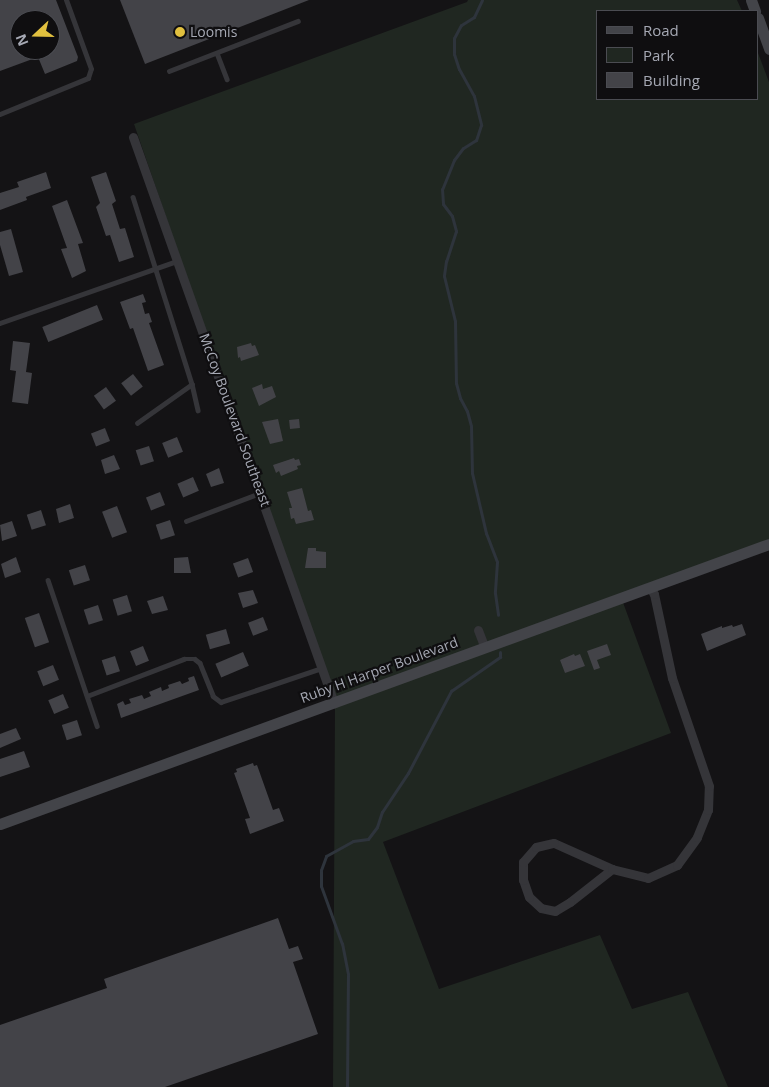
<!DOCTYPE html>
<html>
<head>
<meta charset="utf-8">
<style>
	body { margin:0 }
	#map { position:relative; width:769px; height:1087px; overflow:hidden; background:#141315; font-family:"Open Sans",sans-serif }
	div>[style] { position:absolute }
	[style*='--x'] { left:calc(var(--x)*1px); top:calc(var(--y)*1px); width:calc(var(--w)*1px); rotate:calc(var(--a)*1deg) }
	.green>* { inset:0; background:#202721 }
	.stream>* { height:3px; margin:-1.5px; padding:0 1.5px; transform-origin:1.5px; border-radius:1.5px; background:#2e343c }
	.building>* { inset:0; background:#434348; transform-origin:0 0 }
	.lane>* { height:4.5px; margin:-2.25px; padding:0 2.25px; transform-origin:2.25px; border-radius:2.25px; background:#353539 }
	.street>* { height:9px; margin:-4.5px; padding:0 4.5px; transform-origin:4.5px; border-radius:4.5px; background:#353539 }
	.secondary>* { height:11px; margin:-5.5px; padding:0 5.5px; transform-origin:5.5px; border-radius:5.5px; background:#434449 }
	.dots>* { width:14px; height:14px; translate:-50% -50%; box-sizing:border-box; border:2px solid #0f0e10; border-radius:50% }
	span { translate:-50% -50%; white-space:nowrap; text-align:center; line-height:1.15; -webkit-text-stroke:4.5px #0f0e10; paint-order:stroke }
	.poi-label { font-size:14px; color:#a6a9b4 }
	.left { translate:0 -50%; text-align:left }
	.street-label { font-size:14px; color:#a6a9b4 }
	.legend { position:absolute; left:596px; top:10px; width:162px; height:90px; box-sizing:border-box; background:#0f0e10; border:1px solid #4b4c52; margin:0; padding:6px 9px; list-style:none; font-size:15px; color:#a6a9b4 }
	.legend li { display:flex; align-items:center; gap:10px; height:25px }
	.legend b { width:25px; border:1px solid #4b4c52 }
	.north { position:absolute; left:10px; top:10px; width:50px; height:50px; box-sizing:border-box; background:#0f0e10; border:1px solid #4b4c52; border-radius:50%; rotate:249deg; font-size:14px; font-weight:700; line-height:20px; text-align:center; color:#a6a9b4 }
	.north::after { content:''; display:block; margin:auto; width:18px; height:22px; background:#e1c03f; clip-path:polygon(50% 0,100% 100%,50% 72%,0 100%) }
</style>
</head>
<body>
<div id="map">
	<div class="green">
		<i style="clip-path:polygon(468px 0,737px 0,742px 11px,598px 11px,598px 99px,758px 99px,758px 53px,769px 82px,769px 546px,621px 597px,671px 733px,383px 842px,439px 989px,600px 935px,632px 1009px,688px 992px,728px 1087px,333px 1087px,335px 707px,134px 124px,467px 2px)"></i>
	</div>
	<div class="stream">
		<i style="--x:482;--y:0;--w:19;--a:115"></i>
		<i style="--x:474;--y:17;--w:15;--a:148"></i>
		<i style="--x:461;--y:25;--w:15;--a:118"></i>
		<i style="--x:454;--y:38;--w:16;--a:90"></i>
		<i style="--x:454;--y:54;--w:16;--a:72"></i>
		<i style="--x:459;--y:69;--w:31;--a:61"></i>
		<i style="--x:474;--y:96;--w:30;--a:76"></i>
		<i style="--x:481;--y:125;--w:16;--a:108"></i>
		<i style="--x:476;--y:140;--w:15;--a:148"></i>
		<i style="--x:463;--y:148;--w:15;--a:127"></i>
		<i style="--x:454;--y:160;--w:31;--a:112"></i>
		<i style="--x:442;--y:189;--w:15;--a:86"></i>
		<i style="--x:443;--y:204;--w:15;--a:53"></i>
		<i style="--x:452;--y:216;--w:16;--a:75"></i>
		<i style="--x:456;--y:231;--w:32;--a:108"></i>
		<i style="--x:446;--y:261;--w:15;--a:98"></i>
		<i style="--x:444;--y:276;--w:46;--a:76.3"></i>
		<i style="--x:455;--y:321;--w:62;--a:89.1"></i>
		<i style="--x:456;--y:383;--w:16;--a:75"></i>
		<i style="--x:460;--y:398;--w:15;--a:62"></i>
		<i style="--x:467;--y:411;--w:16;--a:75"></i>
		<i style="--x:471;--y:426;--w:47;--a:88.8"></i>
		<i style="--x:472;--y:473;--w:62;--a:76.9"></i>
		<i style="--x:486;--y:533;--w:31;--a:69"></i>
		<i style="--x:497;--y:562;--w:31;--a:94"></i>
		<i style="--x:495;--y:593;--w:22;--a:82"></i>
		<i style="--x:347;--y:1087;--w:113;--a:-89.5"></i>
		<i style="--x:348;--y:974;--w:31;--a:-101"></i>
		<i style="--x:342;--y:944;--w:62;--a:-109.9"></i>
		<i style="--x:321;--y:886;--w:16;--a:-90"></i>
		<i style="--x:321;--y:870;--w:15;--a:-70"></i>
		<i style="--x:326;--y:856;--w:31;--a:-29"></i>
		<i style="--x:353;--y:841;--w:15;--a:-8"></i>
		<i style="--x:368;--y:839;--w:15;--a:-53"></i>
		<i style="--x:377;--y:827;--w:16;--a:-72"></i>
		<i style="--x:382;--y:812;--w:47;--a:-56.3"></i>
		<i style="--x:408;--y:773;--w:93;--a:-62.3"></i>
		<i style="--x:451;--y:691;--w:60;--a:-34.8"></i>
		<i style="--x:500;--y:657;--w:5;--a:-90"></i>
	</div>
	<div class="building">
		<i style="clip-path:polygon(evenodd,0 0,56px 0,78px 57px,77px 61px,45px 74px,38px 57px,0 71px,0 0,20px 20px,50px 20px,50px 50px,20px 50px,20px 20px)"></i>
		<i style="clip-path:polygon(120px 0,309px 0,145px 64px)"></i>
		<i style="clip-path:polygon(46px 172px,51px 188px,26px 197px,27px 200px,0 210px,0 193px,19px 187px,17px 182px)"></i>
		<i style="clip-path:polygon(106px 172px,116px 201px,112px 204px,120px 229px,125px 228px,134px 257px,119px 262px,110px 235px,106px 236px,96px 207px,100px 203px,91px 177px)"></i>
		<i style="clip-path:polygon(67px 200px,83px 243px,78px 244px,86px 271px,72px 278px,61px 249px,67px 248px,52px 206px)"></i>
		<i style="clip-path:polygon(11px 229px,23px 272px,9px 276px,0 245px,0 232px)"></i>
		<i style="clip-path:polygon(143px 294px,146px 302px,142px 303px,145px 314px,149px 313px,152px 322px,149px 323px,164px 365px,148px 371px,133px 328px,130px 329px,120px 302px)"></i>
		<i style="left:97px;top:305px;width:16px;height:59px;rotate:68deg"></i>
		<i style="clip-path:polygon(13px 341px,30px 343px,26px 372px,32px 373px,28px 404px,12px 402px,16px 371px,10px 370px)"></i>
		<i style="clip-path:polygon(251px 343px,252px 346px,255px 345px,259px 355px,241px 361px,240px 357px,238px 358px,237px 347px)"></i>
		<i style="left:133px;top:374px;width:16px;height:15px;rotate:52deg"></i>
		<i style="clip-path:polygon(262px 384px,263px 389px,272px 386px,276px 397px,259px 406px,252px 388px)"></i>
		<i style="left:106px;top:387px;width:17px;height:15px;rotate:54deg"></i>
		<i style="clip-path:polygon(278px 419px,283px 441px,270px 444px,262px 422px)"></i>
		<i style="left:299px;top:419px;width:9px;height:10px;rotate:84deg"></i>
		<i style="left:105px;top:428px;width:14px;height:15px;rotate:69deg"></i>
		<i style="left:177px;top:437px;width:16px;height:16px;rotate:68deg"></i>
		<i style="left:149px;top:446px;width:16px;height:14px;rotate:72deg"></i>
		<i style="clip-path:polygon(114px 455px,120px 469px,105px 474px,101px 460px)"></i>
		<i style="clip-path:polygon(294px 458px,295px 460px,299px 459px,301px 465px,297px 466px,298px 469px,281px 476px,279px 471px,276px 473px,273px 465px)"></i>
		<i style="clip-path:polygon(219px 468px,224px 483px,211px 487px,206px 474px)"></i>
		<i style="left:193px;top:477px;width:15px;height:17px;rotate:67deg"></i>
		<i style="clip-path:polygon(302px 488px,308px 511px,311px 510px,314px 520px,296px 524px,294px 518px,291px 519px,289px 508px,292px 508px,287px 492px)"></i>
		<i style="left:160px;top:492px;width:14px;height:15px;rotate:69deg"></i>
		<i style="clip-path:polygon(70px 504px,74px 518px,59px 523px,56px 509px)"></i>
		<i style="left:117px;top:506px;width:28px;height:16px;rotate:69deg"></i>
		<i style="left:41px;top:510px;width:16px;height:15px;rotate:72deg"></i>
		<i style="left:170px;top:520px;width:16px;height:15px;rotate:72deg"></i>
		<i style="clip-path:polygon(12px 521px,17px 536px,2px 541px,0 525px)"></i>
		<i style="clip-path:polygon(308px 548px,316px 548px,316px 551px,326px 552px,326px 568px,305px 568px)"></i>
		<i style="clip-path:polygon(16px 557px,21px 572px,5px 578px,1px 564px)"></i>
		<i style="clip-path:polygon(188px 557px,191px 573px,174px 573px,174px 558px)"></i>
		<i style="left:248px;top:558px;width:15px;height:16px;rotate:70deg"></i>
		<i style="left:85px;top:565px;width:16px;height:17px;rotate:72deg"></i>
		<i style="clip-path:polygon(253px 590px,258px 603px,243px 608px,238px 593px)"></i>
		<i style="left:127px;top:595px;width:17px;height:15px;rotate:73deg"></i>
		<i style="clip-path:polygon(163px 596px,168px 610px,152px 614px,147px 601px)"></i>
		<i style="left:98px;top:605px;width:16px;height:15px;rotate:72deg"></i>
		<i style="left:39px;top:613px;width:31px;height:15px;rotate:71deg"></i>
		<i style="left:263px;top:617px;width:14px;height:16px;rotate:69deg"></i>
		<i style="clip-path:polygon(742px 624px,746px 635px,707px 651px,701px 634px,722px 626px,722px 628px,732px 625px,733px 627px)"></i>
		<i style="left:226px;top:629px;width:15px;height:21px;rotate:74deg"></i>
		<i style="clip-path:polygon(607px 644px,611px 655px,597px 660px,600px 668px,594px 670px,587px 651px)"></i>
		<i style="left:143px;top:646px;width:16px;height:14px;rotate:68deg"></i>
		<i style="left:243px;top:652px;width:15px;height:30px;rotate:67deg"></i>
		<i style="clip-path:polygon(574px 654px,575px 656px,580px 654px,585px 666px,565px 673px,560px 660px)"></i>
		<i style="left:115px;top:656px;width:16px;height:14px;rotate:72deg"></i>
		<i style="left:53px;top:665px;width:16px;height:17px;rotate:68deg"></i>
		<i style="clip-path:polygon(194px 676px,199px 690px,121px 718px,117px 704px,123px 701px,125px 705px,131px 703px,129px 699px,142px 695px,144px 699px,151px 696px,149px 692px,161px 687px,162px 691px,169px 688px,168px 685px,180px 681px,182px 684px,189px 681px,188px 678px)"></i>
		<i style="left:63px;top:694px;width:15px;height:16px;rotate:67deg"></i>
		<i style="left:77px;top:720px;width:16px;height:16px;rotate:72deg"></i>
		<i style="clip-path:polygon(16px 728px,21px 739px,0 748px,0 734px)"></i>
		<i style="clip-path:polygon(24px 751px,30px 767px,0 777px,0 759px)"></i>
		<i style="clip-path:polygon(253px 763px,254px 766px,257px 765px,273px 810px,279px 808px,284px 821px,250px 834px,245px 819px,250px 818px,234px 773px,237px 772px,236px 769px)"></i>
		<i style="clip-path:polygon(278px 918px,289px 949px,298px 946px,303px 959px,293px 962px,318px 1034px,165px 1087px,0 1087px,0 1025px,107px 988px,104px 979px)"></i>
	</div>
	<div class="lane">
		<i style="--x:217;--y:53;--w:28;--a:69"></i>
		<i style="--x:169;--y:71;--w:138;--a:-21.2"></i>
		<i style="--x:0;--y:114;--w:95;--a:-22.2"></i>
		<i style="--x:88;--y:78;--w:9;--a:-72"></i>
		<i style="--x:91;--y:69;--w:73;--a:-109.9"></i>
		<i style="--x:133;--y:197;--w:196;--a:72.5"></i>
		<i style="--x:192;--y:384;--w:27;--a:77"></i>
		<i style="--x:0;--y:323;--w:188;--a:-19.3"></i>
		<i style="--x:137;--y:423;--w:67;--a:-35.3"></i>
		<i style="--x:186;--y:521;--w:79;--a:-20.7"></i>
		<i style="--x:48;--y:580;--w:154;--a:71.4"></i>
		<i style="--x:87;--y:696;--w:104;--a:-20.9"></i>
		<i style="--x:184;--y:659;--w:11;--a:0"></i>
		<i style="--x:195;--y:659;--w:6;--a:39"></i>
		<i style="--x:200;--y:663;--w:35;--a:68"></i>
		<i style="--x:213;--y:696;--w:10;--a:37"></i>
		<i style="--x:221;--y:702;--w:107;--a:-18.6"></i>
	</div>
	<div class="street">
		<i style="--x:133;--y:137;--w:601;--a:70.45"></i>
		<i style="--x:478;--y:630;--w:19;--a:69"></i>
		<i style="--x:554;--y:843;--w:64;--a:24.1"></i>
		<i style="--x:612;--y:869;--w:53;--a:141.8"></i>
		<i style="--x:570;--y:902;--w:17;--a:149"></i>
		<i style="--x:555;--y:911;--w:14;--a:-168"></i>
		<i style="--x:541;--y:908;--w:16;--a:-137"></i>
		<i style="--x:529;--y:897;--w:18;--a:-109"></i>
		<i style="--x:523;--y:880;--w:18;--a:-90"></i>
		<i style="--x:523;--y:862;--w:20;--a:-49"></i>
		<i style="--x:536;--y:847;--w:18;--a:-13"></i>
		<i style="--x:612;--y:869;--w:37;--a:14"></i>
		<i style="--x:648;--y:878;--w:32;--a:-24"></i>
		<i style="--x:677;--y:865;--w:34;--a:-54"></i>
		<i style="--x:697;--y:837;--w:29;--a:-68"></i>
		<i style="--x:708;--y:810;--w:24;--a:-88"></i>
		<i style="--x:709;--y:786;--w:114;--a:-108.9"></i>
		<i style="--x:672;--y:678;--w:86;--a:-102.1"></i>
		<i style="--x:654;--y:594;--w:7;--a:-124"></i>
	</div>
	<div class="secondary">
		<i style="--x:751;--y:0;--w:12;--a:70"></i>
		<i style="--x:758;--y:18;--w:33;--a:70"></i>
		<i style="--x:0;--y:824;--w:818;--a:-20.01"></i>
	</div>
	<div class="dots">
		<i style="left:180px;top:32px;background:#e1c03f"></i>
	</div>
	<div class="poi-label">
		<span class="left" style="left:190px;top:32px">Loomis</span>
	</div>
	<div class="street-label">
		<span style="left:235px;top:420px;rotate:70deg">McCoy Boulevard Southeast</span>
		<span style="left:379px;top:670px;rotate:-20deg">Ruby H Harper Boulevard</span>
	</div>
	<ul class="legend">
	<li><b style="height:6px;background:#434449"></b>Road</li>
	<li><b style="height:14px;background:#202721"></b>Park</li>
	<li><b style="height:14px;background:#434348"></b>Building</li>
	</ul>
	<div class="north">N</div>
</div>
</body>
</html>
